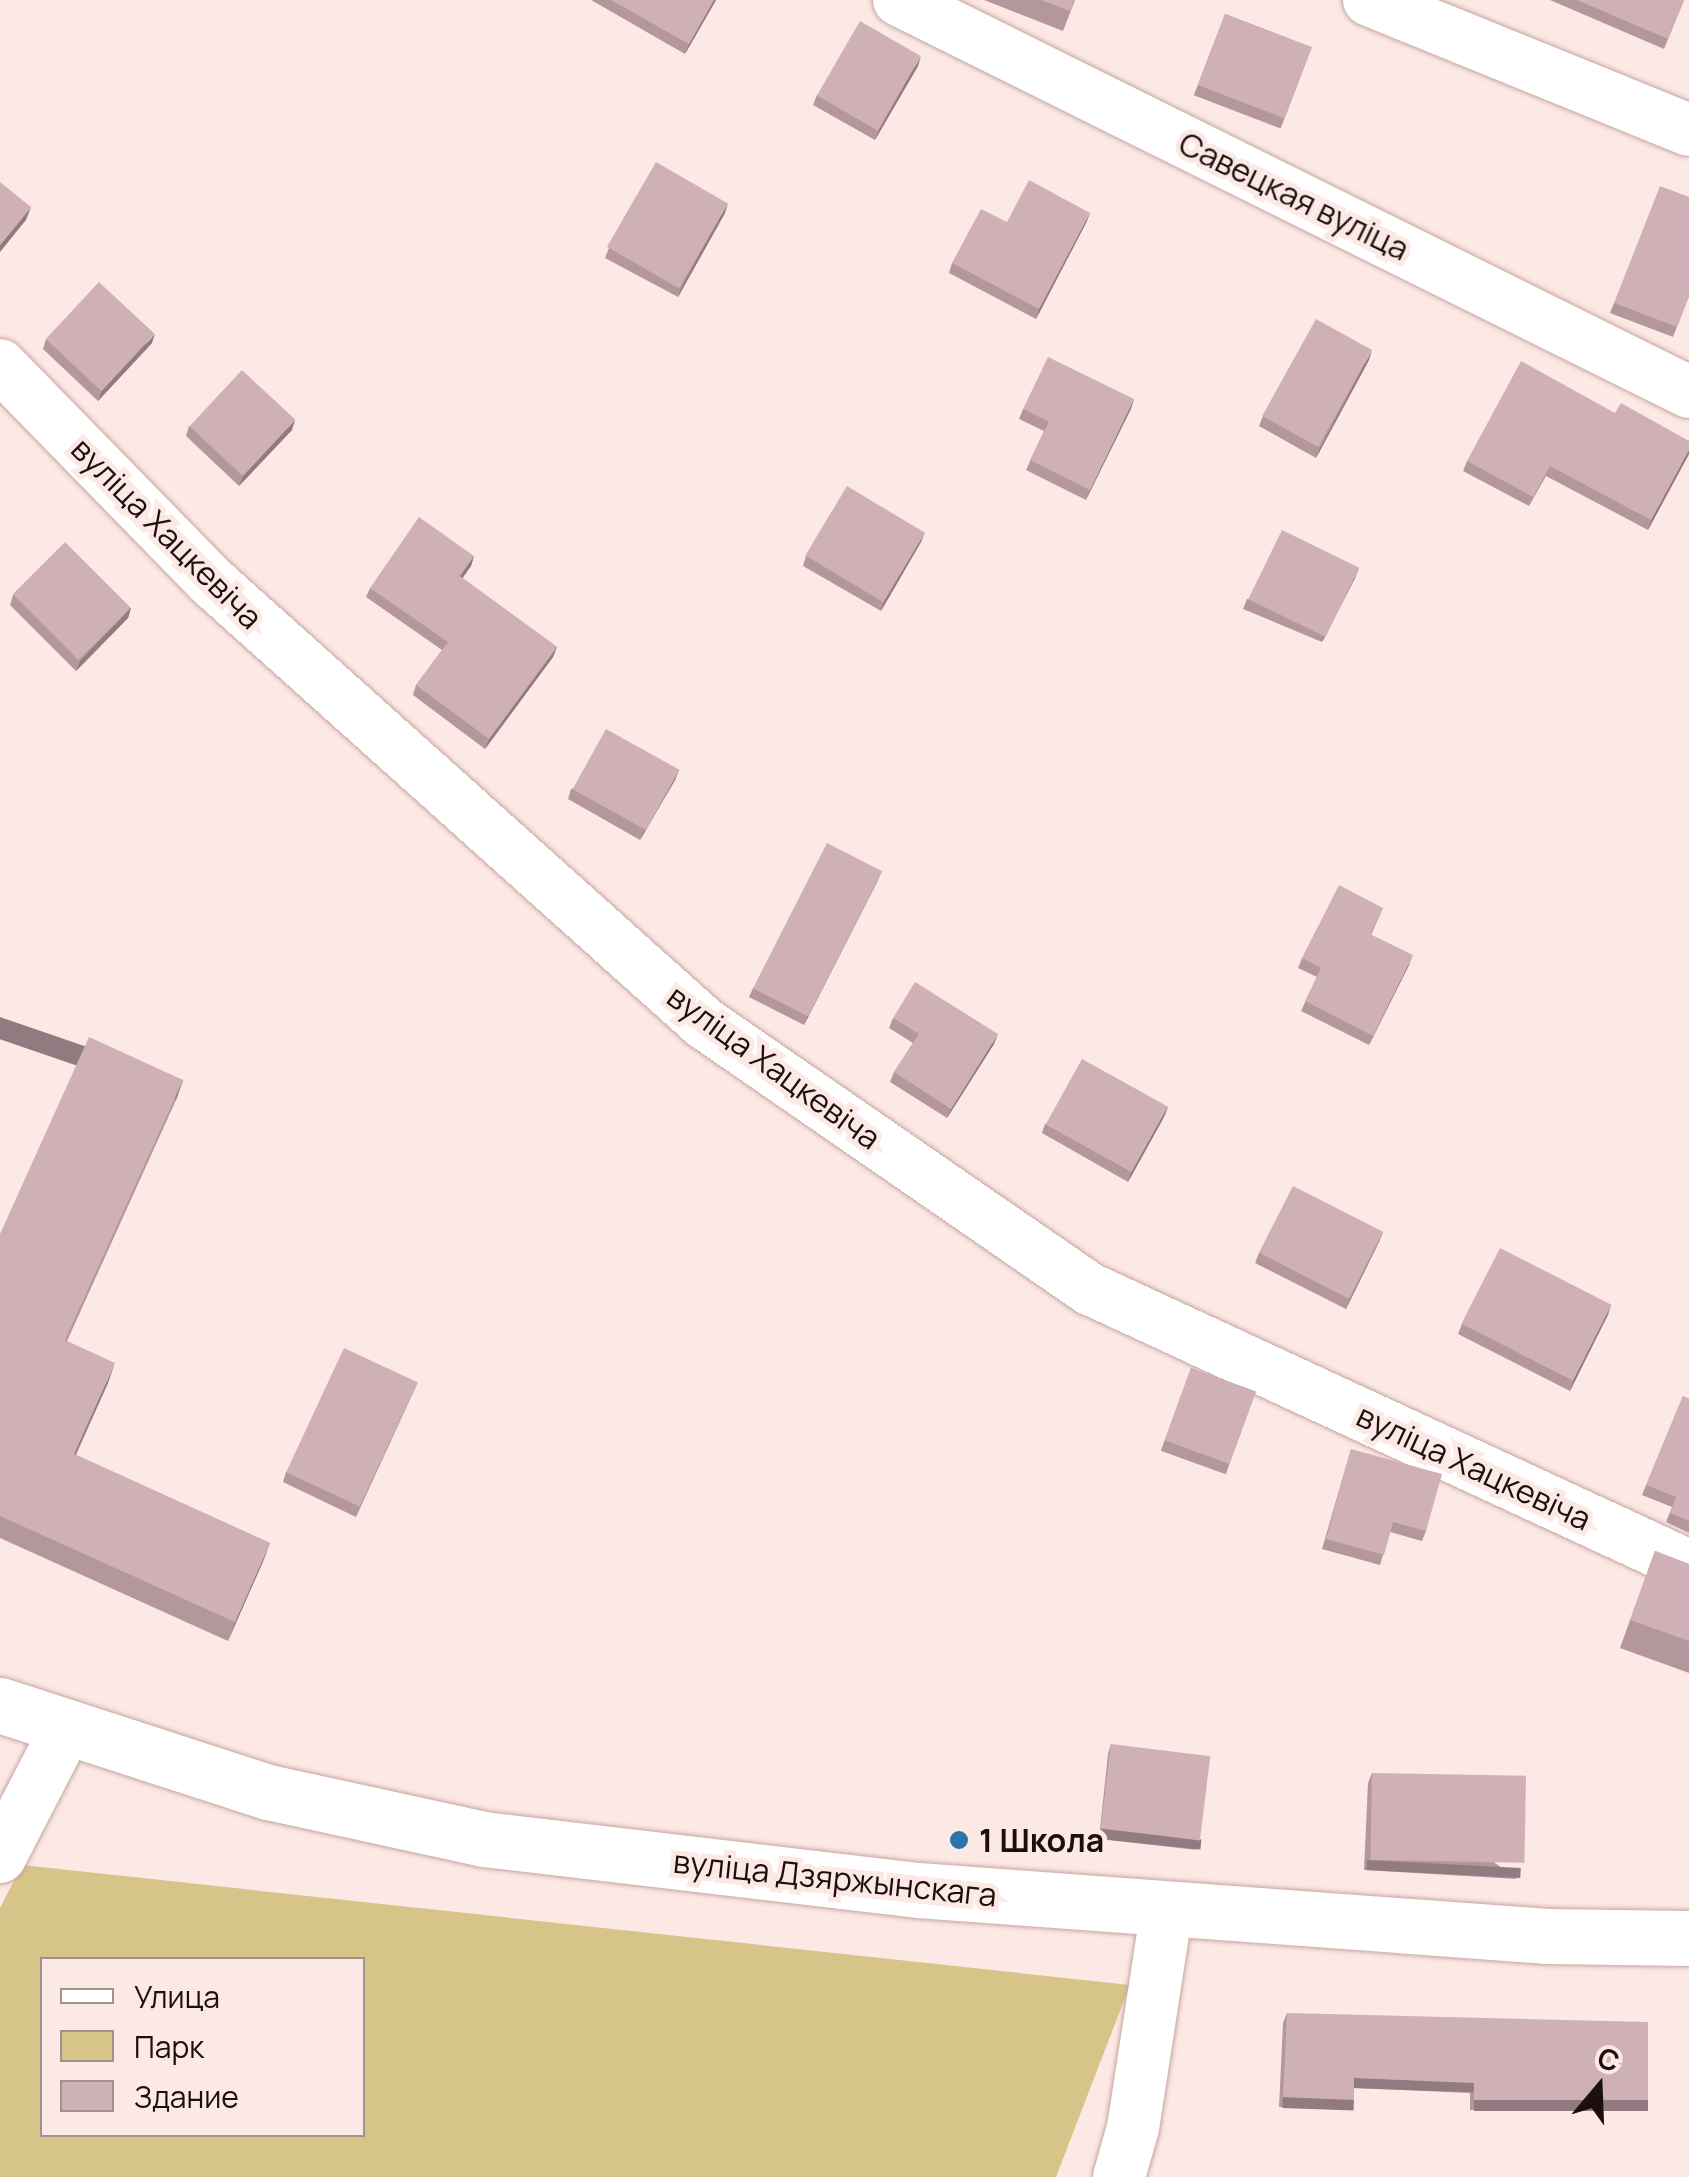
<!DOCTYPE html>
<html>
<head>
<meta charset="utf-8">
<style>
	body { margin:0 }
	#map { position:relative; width:1689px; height:2177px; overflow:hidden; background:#fce8e4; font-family:Manrope,sans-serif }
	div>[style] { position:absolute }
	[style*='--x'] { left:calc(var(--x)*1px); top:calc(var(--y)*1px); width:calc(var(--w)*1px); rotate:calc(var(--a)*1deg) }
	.green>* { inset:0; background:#d7c488 }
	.roads { filter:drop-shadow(0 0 2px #c5a69f) drop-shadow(0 0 2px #c5a69f) }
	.minor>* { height:52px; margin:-26px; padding:0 26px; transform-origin:26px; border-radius:26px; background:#fff }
	.tertiary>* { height:55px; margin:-27.5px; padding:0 27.5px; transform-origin:27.5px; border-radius:27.5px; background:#fff }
	.wall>* { inset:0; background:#b3979d; transform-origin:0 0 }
	.shaded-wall>* { inset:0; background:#927b80; transform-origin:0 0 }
	.building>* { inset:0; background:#d0b0b7; transform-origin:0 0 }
	.dots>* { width:28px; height:28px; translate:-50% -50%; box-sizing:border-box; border:5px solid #fce8e4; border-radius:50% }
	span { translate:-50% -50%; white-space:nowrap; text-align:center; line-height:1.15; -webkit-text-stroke:10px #fce8e4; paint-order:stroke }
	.street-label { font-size:32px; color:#1b100e }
	.poi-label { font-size:32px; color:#1b100e; font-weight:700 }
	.left { translate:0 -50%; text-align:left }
	.legend { position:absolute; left:40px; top:1957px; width:325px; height:180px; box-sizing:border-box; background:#fce8e4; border:2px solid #a2928e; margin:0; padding:12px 18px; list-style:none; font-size:30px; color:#1b100e }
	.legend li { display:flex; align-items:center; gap:20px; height:50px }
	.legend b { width:50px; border:2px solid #a2928e }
	.north { position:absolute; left:1549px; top:2037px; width:100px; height:100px; -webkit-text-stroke:8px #fce8e4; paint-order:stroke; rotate:19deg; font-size:28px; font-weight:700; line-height:40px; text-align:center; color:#1b100e }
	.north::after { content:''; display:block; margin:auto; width:35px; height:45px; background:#1b100e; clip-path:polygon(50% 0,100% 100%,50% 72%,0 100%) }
</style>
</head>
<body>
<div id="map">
	<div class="green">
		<i style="clip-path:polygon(evenodd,22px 1865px,1130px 1985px,1056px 2177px,0 2177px,0 1908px,22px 1865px,42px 1960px,362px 1960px,362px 2134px,42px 2134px,42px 1960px)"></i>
	</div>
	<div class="roads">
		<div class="minor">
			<i style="--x:899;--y:0;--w:882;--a:26.39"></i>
			<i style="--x:1369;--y:0;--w:345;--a:22.1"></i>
			<i style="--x:0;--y:365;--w:303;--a:45.7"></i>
			<i style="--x:212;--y:582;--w:661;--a:41.87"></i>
			<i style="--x:704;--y:1023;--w:469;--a:34.6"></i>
			<i style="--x:1090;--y:1289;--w:660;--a:24.82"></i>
			<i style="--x:0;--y:1857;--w:142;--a:-62.7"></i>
			<i style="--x:1119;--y:2177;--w:51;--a:-74.1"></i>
			<i style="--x:1133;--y:2128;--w:222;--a:-81.2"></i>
		</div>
		<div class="tertiary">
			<i style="--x:0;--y:1705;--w:282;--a:18"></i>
			<i style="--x:268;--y:1792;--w:220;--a:12.3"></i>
			<i style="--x:483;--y:1839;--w:438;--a:6.7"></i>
			<i style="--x:918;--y:1890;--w:631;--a:4.18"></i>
			<i style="--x:1547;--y:1936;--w:142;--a:0.8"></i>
		</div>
	</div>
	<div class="wall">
		<i style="clip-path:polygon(591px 0,716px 0,685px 54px)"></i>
		<i style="clip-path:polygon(984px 0,1075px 0,1063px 31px)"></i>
		<i style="clip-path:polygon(1550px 0,1684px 0,1664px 49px)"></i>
		<i style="left:1225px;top:14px;width:93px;height:87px;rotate:21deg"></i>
		<i style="clip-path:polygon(918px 66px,875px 140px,813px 105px,817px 95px)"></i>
		<i style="clip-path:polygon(725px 213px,678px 297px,605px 258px,609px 248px)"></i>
		<i style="clip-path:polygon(1090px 213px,1086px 223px,1036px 319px,949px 273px,952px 263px,1007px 222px)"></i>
		<i style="clip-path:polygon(1689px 296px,1673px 337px,1610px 313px,1614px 303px)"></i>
		<i style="clip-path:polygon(46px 339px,152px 343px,98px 401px,43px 349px)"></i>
		<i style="clip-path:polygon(1369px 360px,1316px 458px,1259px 426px,1263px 416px)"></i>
		<i style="clip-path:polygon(1134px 399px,1086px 500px,1026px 470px,1044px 431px,1019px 419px,1023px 409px)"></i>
		<i style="clip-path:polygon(1615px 413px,1689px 441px,1689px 454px,1648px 530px,1546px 476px,1529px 506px,1463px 471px,1467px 461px)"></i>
		<i style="clip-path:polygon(189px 426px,292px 430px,239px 486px,186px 436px)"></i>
		<i style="clip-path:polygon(921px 542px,881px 611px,803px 566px,806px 556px)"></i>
		<i style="clip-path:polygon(474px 556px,471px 566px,462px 578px,557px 647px,553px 657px,485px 749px,413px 695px,416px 685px,442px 650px,366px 597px,370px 588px)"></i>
		<i style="clip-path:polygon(1355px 578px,1322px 642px,1243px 609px,1247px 599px)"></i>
		<i style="clip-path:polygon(13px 595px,131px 608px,128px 618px,76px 671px,10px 605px)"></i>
		<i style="clip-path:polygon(679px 770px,675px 780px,640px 840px,568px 799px,571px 789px)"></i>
		<i style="clip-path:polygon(878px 880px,804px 1025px,749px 997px,753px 988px)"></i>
		<i style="clip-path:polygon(1383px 908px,1371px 935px,1409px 965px,1369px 1045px,1301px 1011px,1317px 977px,1298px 968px,1302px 958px)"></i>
		<i style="clip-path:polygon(893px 1018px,994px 1044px,947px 1118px,890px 1082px,894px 1072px,913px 1043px,889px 1028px)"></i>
		<i style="clip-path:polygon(183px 1080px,176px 1100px,67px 1341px,108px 1383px,76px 1455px,270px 1543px,228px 1641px,0 1538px,0 1234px)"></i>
		<i style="clip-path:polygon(1168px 1107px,1164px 1117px,1128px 1182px,1042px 1133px,1045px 1124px)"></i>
		<i style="clip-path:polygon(1383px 1232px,1346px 1309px,1255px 1263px,1259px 1253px)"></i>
		<i style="clip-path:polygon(1611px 1305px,1570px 1391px,1458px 1334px,1462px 1324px)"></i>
		<i style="left:1191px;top:1368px;width:69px;height:88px;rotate:20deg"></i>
		<i style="clip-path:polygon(418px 1382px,356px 1517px,283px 1482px,286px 1472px)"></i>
		<i style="clip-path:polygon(1683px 1396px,1689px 1399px,1689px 1533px,1666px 1522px,1672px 1507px,1642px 1495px)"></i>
		<i style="clip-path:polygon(1351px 1449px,1426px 1531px,1422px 1541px,1390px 1532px,1380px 1565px,1322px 1549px)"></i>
		<i style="clip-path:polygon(1655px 1551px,1689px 1564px,1689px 1673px,1620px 1648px)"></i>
		<i style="clip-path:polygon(1111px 1744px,1197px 1850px,1099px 1839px,1108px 1754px)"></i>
		<i style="clip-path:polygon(1372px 1773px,1517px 1879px,1364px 1870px,1368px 1783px)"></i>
		<i style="clip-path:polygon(1287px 2013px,1648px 2100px,1645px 2110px,1470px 2110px,1470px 2093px,1354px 2088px,1350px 2110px,1279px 2107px,1283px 2023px)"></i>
	</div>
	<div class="shaded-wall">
		<i style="clip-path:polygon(714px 0,716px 0,685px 54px,689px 44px)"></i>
		<i style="clip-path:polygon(921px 56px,918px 66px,875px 140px,879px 130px)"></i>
		<i style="clip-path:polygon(728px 203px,725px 213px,678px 297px,681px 288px)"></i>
		<i style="clip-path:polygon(31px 207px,26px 220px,0 252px,0 245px)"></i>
		<i style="clip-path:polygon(1090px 213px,1086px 223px,1036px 319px,1039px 309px)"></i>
		<i style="clip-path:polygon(155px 334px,152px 343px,98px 401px,102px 391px)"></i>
		<i style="clip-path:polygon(1372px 350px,1369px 360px,1316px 458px,1320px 448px)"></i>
		<i style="clip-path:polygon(1134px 399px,1131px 409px,1086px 500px,1090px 490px)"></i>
		<i style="clip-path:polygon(295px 420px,292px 430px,239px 486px,243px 476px)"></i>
		<i style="clip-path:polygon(1689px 450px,1689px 454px,1648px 530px,1651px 520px)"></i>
		<i style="clip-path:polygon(925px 532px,921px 542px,881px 611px,884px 601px)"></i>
		<i style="clip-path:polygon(474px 556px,471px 566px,457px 586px,460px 576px)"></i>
		<i style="clip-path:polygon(1359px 568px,1355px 578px,1322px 642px,1325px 632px)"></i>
		<i style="clip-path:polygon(131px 608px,128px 618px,76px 671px,80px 661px)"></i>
		<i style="clip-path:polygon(557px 647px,553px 657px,485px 749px,489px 739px)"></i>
		<i style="clip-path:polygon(679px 770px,675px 780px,640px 840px,644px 831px)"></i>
		<i style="clip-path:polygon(882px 871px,878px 880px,804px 1025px,808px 1015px)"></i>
		<i style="clip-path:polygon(1413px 955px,1409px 965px,1369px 1045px,1373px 1036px)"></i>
		<i style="clip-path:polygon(998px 1034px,994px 1044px,947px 1118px,951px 1109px)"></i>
		<i style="left:183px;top:1080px;width:21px;height:286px;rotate:109deg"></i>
		<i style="clip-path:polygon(1168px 1107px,1164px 1117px,1128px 1182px,1131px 1172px)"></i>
		<i style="clip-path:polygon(1383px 1232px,1379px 1242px,1346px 1309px,1350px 1299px)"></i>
		<i style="clip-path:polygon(1611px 1305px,1608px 1315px,1570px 1391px,1573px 1381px)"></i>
		<i style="clip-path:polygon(115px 1363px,108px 1383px,67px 1473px,74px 1454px)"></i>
		<i style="clip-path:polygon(270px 1543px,263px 1562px,228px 1641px,235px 1622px)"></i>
		<i style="left:1102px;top:1829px;width:100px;height:10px;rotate:6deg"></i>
		<i style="left:1367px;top:1860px;width:154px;height:10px;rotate:3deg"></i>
		<i style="left:1354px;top:2078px;width:120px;height:10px;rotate:2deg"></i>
		<i style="left:1283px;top:2097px;width:71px;height:11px;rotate:2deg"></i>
		<i style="left:1474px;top:2100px;width:174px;height:11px"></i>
	</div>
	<div class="building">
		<i style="clip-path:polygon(611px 0,714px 0,689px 44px)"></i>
		<i style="clip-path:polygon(1041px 0,1074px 0,1070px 11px)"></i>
		<i style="clip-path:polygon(1577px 0,1684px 0,1668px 39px)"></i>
		<i style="left:1225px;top:14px;width:93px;height:76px;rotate:21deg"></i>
		<i style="left:860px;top:21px;width:70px;height:86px;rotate:30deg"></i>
		<i style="left:656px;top:162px;width:83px;height:98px;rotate:30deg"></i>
		<i style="clip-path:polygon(1029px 180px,1090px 213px,1039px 309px,952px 263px,981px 209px,1007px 222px)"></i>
		<i style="clip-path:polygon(0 182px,31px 207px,0 245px)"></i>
		<i style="clip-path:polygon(1660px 186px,1689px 197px,1689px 296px,1677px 327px,1614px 303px)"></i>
		<i style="left:99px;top:282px;width:76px;height:78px;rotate:43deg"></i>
		<i style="left:1316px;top:319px;width:64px;height:111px;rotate:29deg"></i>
		<i style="clip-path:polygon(1048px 357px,1134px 399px,1090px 490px,1030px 460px,1049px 422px,1023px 409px)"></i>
		<i style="clip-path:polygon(1521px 361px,1615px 413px,1621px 403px,1689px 441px,1689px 450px,1651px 520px,1550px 466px,1533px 497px,1467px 461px)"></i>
		<i style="left:242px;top:370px;width:73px;height:77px;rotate:43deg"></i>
		<i style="left:847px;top:486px;width:91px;height:81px;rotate:31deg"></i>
		<i style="clip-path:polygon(419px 517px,474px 556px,460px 576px,557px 647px,489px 739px,416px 685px,448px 642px,370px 588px)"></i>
		<i style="left:1282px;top:530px;width:86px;height:77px;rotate:26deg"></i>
		<i style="left:65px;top:542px;width:93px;height:74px;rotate:45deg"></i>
		<i style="left:606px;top:729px;width:84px;height:69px;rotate:29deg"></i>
		<i style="left:827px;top:843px;width:62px;height:163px;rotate:27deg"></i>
		<i style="clip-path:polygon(1339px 885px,1383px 908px,1370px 934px,1413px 955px,1373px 1036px,1305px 1001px,1321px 968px,1302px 958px)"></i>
		<i style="clip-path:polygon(915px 982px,998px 1034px,951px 1109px,894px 1072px,919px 1034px,893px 1018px)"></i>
		<i style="clip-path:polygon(89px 1037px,183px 1080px,65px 1340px,115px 1363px,74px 1454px,270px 1543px,235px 1622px,0 1516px,0 1234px)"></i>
		<i style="left:1082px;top:1059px;width:98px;height:75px;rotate:29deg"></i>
		<i style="left:1293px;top:1186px;width:101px;height:75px;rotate:27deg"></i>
		<i style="left:1500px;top:1248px;width:125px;height:85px;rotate:27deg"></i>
		<i style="left:344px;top:1348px;width:81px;height:137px;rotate:25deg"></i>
		<i style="left:1191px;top:1368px;width:69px;height:77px;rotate:20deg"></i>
		<i style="clip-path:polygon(1683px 1396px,1689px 1399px,1689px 1521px,1670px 1513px,1676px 1497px,1646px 1485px)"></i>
		<i style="clip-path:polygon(1351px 1449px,1442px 1474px,1426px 1531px,1393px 1522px,1384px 1555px,1326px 1539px)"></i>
		<i style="clip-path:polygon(1655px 1551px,1689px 1564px,1689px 1641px,1630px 1620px)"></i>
		<i style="left:1111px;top:1744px;width:100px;height:85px;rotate:7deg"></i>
		<i style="left:1372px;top:1773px;width:154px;height:87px;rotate:1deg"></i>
		<i style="clip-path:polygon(1287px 2013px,1648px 2022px,1648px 2100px,1474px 2100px,1474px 2083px,1354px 2078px,1354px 2100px,1283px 2097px)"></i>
	</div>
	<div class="dots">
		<i style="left:959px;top:1840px;background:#2975a8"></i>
	</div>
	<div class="street-label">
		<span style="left:1294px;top:196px;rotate:26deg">Савецкая вуліца</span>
		<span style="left:167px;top:533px;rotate:45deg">вуліца Хацкевіча</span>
		<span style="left:774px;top:1067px;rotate:36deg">вуліца Хацкевіча</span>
		<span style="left:1474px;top:1467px;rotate:25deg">вуліца Хацкевіча</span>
		<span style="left:835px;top:1878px;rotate:6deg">вуліца Дзяржынскага</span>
	</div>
	<div class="poi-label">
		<span class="left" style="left:979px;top:1840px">1 Школа</span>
	</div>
	<ul class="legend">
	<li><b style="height:12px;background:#fff"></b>Улица</li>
	<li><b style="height:28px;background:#d7c488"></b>Парк</li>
	<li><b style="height:28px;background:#d0b0b7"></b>Здание</li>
	</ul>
	<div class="north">С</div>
</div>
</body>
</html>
